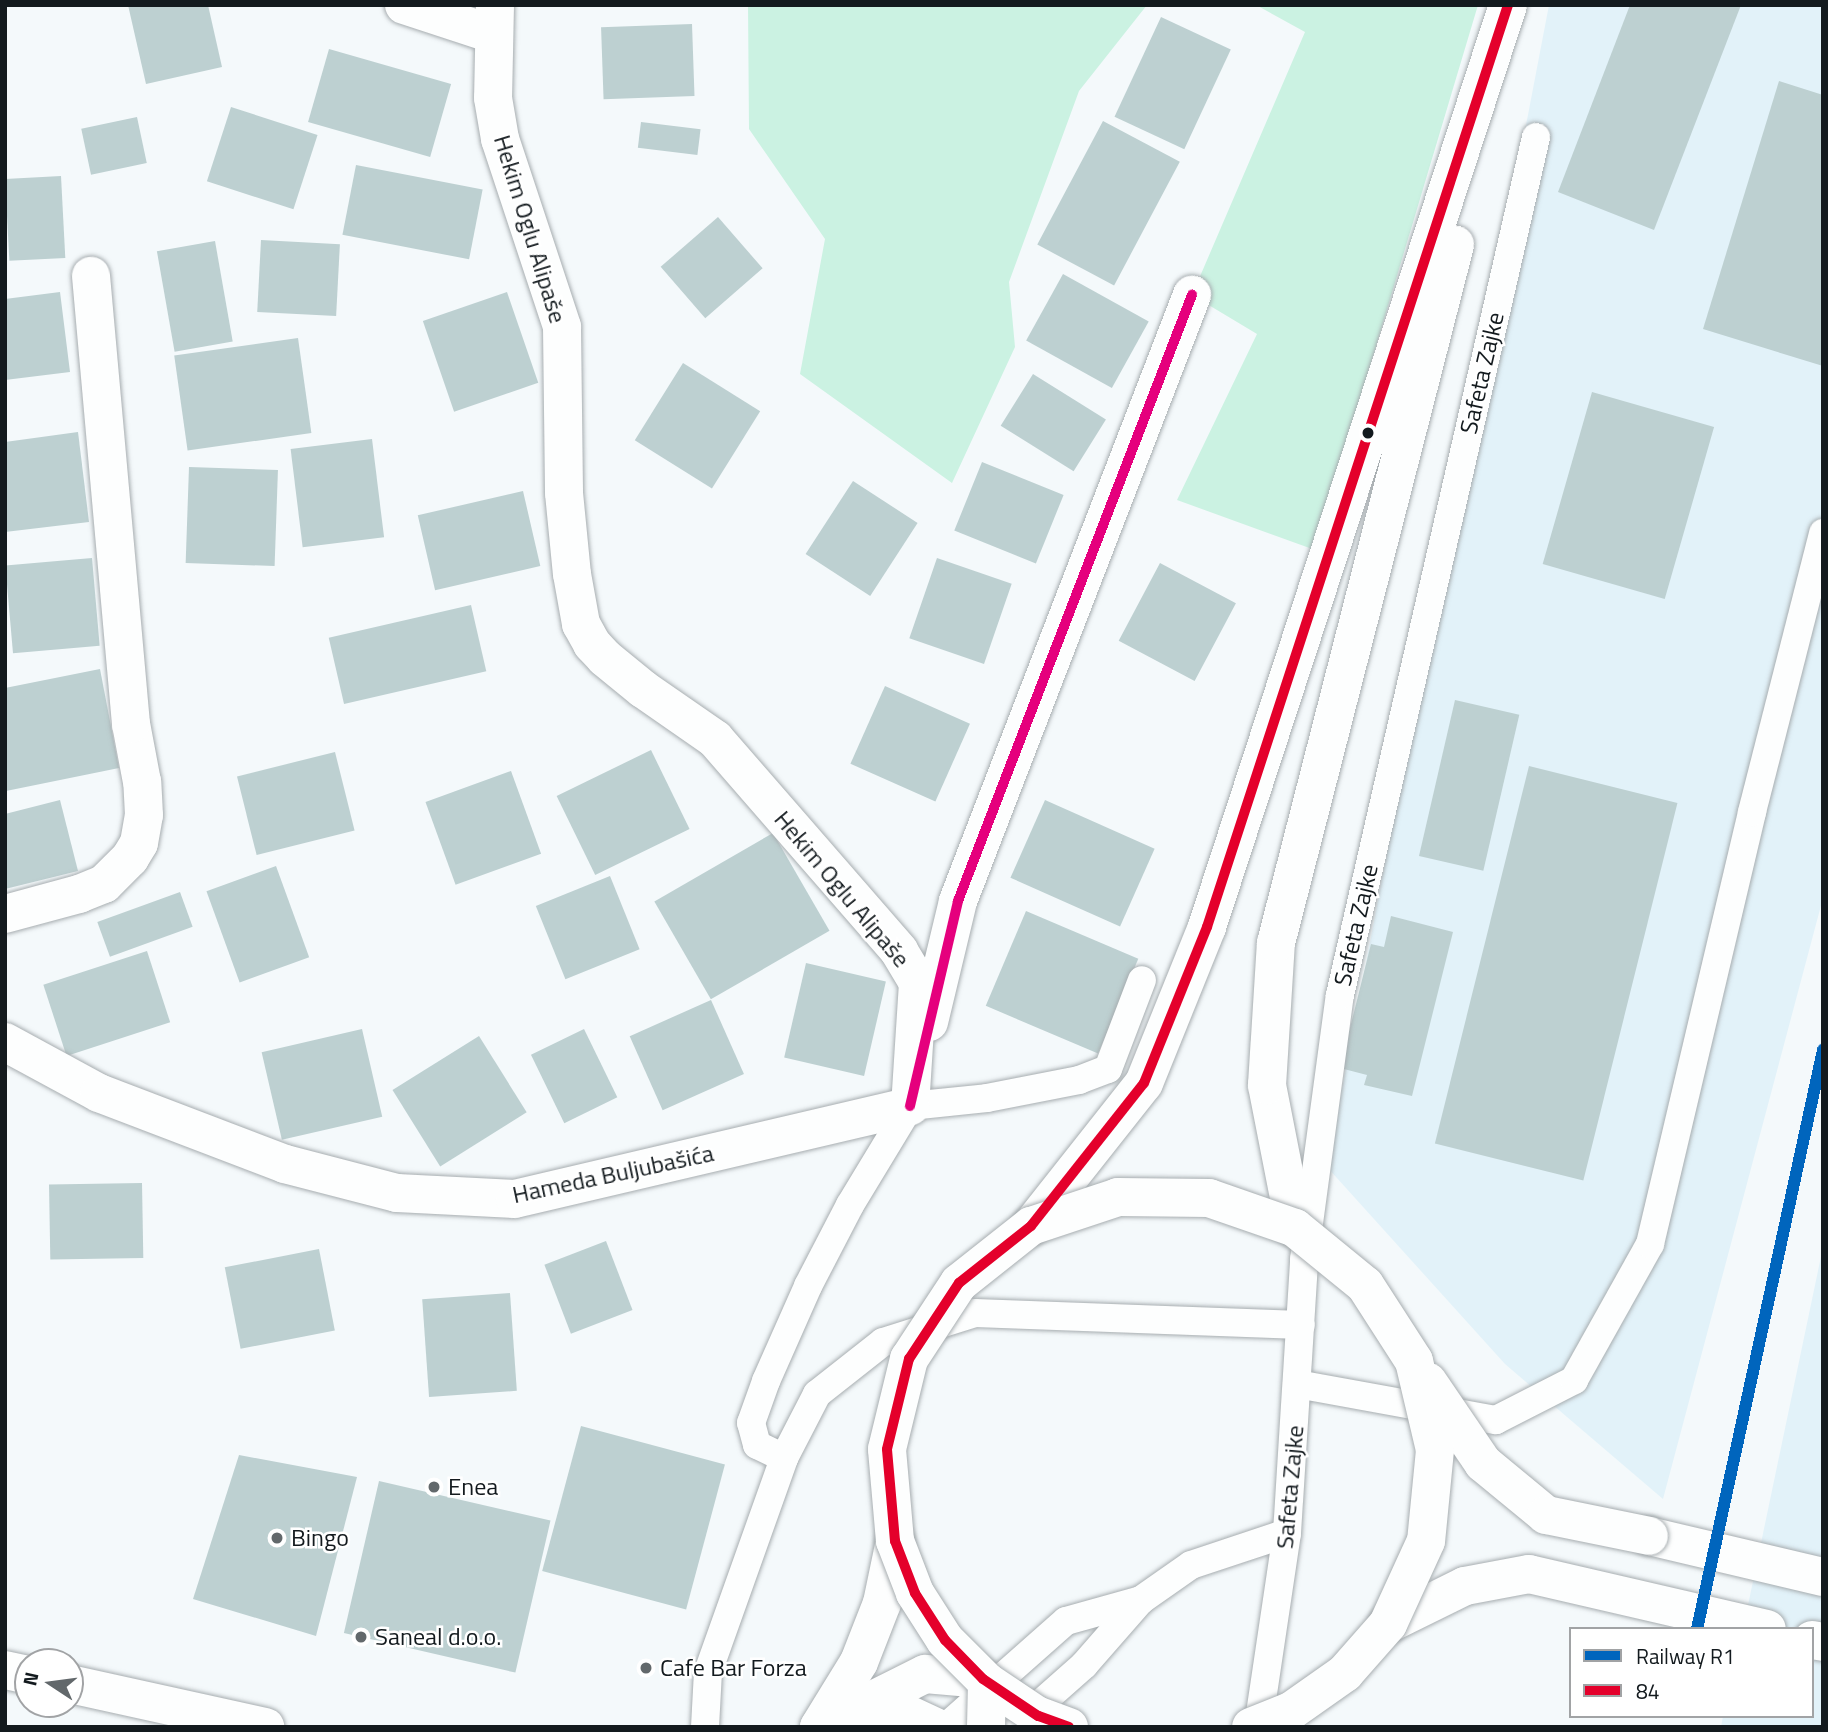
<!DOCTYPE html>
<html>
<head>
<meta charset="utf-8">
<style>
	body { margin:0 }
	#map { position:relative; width:1828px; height:1732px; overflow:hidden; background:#f4f9fb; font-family:"Titillium Web",sans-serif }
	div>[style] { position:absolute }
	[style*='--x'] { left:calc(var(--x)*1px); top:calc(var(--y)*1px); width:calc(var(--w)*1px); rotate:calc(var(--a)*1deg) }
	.built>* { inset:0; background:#e2f2f9 }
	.green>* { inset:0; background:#cbf2e2 }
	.building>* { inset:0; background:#bdd0d1; transform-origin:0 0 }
	.roads { filter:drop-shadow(0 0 2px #a7adb0) drop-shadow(0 0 2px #a7adb0) }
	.service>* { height:28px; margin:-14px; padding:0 14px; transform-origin:14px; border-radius:14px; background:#fdfefe }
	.minor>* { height:38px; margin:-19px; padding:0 19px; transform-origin:19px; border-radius:19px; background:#fdfefe }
	.secondary>* { height:38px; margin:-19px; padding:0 19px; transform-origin:19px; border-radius:19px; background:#fdfefe }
	.bridges { filter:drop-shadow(0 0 2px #a7adb0) drop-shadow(0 0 2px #a7adb0) }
	.secondary-bridge>* { height:38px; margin:-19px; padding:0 19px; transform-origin:19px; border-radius:19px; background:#fdfefe }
	.bus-1>* { height:10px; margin:-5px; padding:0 5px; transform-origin:5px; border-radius:5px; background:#e4002b }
	.bus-2>* { height:10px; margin:-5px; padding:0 5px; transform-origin:5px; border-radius:5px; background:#e5007d }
	.rail-1>* { height:12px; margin:-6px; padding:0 6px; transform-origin:6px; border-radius:6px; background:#0065bd }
	.dots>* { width:19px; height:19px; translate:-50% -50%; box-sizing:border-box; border:4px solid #fff; border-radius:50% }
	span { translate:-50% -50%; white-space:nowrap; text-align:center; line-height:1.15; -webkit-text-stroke:5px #fff; paint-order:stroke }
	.street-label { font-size:24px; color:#131a1e }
	.poi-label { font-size:24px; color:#131a1e }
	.left { translate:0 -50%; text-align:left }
	.frame { position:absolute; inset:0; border:7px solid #131a1e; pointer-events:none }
	.legend { position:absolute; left:1569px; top:1627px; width:245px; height:91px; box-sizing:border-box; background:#fff; border:2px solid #a1a3a5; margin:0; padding:9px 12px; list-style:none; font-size:21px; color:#131a1e }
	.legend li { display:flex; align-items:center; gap:14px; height:35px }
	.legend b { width:35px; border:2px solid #a1a3a5 }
	.north { position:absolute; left:14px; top:1648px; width:70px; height:70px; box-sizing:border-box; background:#fff; border:2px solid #a1a3a5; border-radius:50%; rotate:283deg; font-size:19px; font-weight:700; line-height:28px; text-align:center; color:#131a1e }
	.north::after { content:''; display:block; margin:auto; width:24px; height:32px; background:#62686b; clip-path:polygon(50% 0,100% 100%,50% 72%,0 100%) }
</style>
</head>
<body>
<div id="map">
	<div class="built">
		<i style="clip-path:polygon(1549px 5px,1823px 5px,1823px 898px,1663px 1499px,1505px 1364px,1327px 1167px)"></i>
		<i style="clip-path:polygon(1823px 1247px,1823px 1727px,1721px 1727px,1723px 1716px,1812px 1716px,1812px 1629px,1743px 1629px)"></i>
	</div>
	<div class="green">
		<i style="clip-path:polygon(748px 5px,1147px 5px,1079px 91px,1009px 282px,1015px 347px,952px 483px,800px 374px,825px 239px,749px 129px)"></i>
		<i style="clip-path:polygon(1256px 5px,1478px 5px,1315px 550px,1177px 500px,1257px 334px,1192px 295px,1305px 32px)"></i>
	</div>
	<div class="building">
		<i style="clip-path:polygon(128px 5px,208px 5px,222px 67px,146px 84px)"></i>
		<i style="clip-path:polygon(1630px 5px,1741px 5px,1654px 230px,1558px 192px)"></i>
		<i style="left:1161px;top:17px;width:77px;height:110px;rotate:25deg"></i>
		<i style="left:692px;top:24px;width:72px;height:91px;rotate:88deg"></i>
		<i style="left:329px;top:49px;width:127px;height:76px;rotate:16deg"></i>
		<i style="clip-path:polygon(1779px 81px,1823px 95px,1823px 366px,1703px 329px)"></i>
		<i style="left:231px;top:107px;width:91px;height:78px;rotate:18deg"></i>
		<i style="left:137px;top:117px;width:47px;height:57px;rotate:78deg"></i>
		<i style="left:1103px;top:121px;width:87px;height:140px;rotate:28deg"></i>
		<i style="left:641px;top:122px;width:60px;height:26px;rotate:7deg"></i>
		<i style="left:356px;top:165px;width:129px;height:71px;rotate:11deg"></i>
		<i style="left:61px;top:176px;width:82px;height:56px;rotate:87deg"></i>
		<i style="left:718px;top:217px;width:68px;height:76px;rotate:49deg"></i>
		<i style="left:261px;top:240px;width:79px;height:72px;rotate:3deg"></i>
		<i style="left:215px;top:241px;width:102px;height:59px;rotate:80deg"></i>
		<i style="left:1063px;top:274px;width:98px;height:76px;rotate:29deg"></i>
		<i style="clip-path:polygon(60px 292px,70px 372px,5px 380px,5px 299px)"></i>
		<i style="left:507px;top:292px;width:96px;height:89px;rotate:71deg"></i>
		<i style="left:298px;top:338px;width:96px;height:125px;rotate:82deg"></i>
		<i style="left:683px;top:363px;width:91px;height:91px;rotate:32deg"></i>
		<i style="left:1033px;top:374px;width:86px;height:61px;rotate:32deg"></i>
		<i style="left:1592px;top:392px;width:127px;height:179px;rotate:16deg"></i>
		<i style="clip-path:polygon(78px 432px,89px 522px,5px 532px,5px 442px)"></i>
		<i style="left:372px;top:439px;width:99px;height:82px;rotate:83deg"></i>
		<i style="left:982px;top:462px;width:88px;height:74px;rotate:22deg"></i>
		<i style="left:189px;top:467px;width:89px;height:96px;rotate:2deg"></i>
		<i style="left:853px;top:481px;width:77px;height:87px;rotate:33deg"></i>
		<i style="left:523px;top:491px;width:77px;height:108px;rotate:77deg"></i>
		<i style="left:92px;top:558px;width:88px;height:87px;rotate:85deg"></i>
		<i style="left:937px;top:558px;width:79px;height:85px;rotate:19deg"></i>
		<i style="left:1160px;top:563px;width:86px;height:88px;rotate:28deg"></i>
		<i style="left:471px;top:605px;width:68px;height:146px;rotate:77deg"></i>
		<i style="clip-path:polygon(100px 669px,119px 768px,6px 791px,5px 688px)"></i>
		<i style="left:885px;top:686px;width:93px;height:85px;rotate:24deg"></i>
		<i style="left:1455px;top:700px;width:66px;height:160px;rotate:13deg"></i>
		<i style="left:651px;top:750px;width:88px;height:105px;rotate:64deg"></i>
		<i style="left:335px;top:752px;width:81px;height:101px;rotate:76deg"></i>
		<i style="left:1529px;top:766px;width:153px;height:389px;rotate:14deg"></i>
		<i style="left:511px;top:771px;width:88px;height:91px;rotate:70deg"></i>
		<i style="clip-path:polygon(60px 800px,78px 871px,5px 889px,5px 814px)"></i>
		<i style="left:1045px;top:800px;width:120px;height:85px;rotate:24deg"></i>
		<i style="left:773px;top:833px;width:113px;height:137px;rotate:60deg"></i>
		<i style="left:276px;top:866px;width:97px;height:74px;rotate:70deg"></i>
		<i style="left:610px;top:876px;width:79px;height:80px;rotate:68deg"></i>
		<i style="left:180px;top:892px;width:37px;height:88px;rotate:70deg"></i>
		<i style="left:1026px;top:911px;width:122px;height:103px;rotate:23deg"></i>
		<i style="clip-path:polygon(1391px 916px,1453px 932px,1412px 1096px,1364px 1085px,1367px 1075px,1340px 1068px,1371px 944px,1384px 947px)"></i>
		<i style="left:147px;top:951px;width:75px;height:109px;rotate:72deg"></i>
		<i style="left:806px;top:963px;width:82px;height:97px;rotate:13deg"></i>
		<i style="left:711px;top:1000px;width:81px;height:89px;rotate:66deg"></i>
		<i style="left:362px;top:1029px;width:90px;height:103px;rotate:77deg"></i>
		<i style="left:584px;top:1029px;width:76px;height:59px;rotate:64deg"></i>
		<i style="left:479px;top:1036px;width:90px;height:102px;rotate:58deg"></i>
		<i style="left:142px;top:1183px;width:75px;height:93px;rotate:89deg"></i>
		<i style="left:606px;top:1241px;width:74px;height:66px;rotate:69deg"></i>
		<i style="left:319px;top:1249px;width:83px;height:96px;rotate:79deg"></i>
		<i style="left:510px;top:1293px;width:98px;height:88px;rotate:86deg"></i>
		<i style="left:581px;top:1426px;width:149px;height:150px;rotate:15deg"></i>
		<i style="clip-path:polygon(239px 1455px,357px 1477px,316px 1636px,193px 1599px)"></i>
		<i style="left:379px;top:1481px;width:176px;height:156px;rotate:13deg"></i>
	</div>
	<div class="roads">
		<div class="service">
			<i style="--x:1297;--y:1384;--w:202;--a:10.3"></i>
			<i style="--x:1496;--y:1420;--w:88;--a:-27.1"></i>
			<i style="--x:1574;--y:1380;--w:156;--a:-60.8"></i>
			<i style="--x:1650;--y:1244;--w:444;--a:-76.7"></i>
			<i style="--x:1752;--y:812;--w:288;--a:-75.7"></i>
			<i style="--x:784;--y:1458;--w:72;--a:-62.7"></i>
			<i style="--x:817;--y:1394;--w:84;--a:-38.2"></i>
			<i style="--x:883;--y:1342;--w:96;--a:-17.5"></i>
			<i style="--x:975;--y:1313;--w:326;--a:2.1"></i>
			<i style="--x:705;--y:1727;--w:55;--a:-86.9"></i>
			<i style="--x:708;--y:1672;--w:227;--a:-70.4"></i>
			<i style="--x:784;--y:1458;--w:30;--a:-154"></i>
			<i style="--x:757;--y:1445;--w:23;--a:-105"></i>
			<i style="--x:751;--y:1423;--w:45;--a:-70.3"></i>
			<i style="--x:766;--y:1381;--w:104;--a:-66.1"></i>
			<i style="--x:808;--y:1286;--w:91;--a:-62.6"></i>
			<i style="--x:850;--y:1205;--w:116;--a:-58.8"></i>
			<i style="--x:910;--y:1106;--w:77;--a:-5.9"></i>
			<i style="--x:987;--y:1098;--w:94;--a:-11.1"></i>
			<i style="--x:1079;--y:1080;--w:31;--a:-21"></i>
			<i style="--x:1108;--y:1069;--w:95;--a:-69.1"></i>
			<i style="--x:946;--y:1727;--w:160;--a:-41.5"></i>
			<i style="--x:1066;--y:1621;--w:78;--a:-15.6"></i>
			<i style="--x:1014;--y:1727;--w:94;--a:-41.5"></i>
			<i style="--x:1084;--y:1665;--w:86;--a:-48.8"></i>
			<i style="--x:1141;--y:1600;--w:61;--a:-35"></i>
			<i style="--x:1191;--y:1565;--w:101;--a:-18.4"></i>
			<i style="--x:1258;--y:1727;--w:196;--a:-81.5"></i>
			<i style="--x:1287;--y:1533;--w:274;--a:-86.4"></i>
			<i style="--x:1304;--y:1260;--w:267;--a:-82.3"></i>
			<i style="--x:1340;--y:995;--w:880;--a:-77.13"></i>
		</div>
		<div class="minor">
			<i style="--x:404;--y:5;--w:93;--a:18.2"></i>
			<i style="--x:495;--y:5;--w:93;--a:91.2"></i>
			<i style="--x:493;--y:98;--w:42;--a:80.3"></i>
			<i style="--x:500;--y:139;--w:198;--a:71.7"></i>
			<i style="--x:562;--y:327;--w:166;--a:89.3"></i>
			<i style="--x:564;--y:493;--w:81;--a:84.4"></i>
			<i style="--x:572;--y:574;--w:51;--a:79.8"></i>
			<i style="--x:581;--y:624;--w:23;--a:61"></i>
			<i style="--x:592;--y:644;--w:19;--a:47"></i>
			<i style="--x:605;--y:658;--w:49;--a:39.2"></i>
			<i style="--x:643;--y:689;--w:88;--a:34.8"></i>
			<i style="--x:715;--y:739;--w:281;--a:49"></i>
			<i style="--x:899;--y:951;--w:37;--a:59"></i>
			<i style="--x:918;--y:983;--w:123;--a:93.7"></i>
			<i style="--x:5;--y:914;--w:77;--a:-15.1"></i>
			<i style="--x:79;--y:894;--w:27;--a:-22"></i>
			<i style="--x:104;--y:884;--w:37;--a:-45"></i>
			<i style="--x:130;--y:858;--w:17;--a:-59"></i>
			<i style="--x:139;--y:843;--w:28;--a:-80"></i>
			<i style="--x:144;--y:815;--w:33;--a:-93"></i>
			<i style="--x:142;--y:782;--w:59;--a:-100.7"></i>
			<i style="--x:131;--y:724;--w:450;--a:-95.1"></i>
			<i style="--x:929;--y:1022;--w:124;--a:-76.5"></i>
			<i style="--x:958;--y:901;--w:650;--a:-68.89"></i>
			<i style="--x:5;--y:1042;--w:107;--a:28.5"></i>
			<i style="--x:99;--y:1093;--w:199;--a:20.9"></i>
			<i style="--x:285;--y:1164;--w:116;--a:14.5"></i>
			<i style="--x:397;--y:1193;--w:118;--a:2.9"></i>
			<i style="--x:515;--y:1199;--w:406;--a:-13.2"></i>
			<i style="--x:5;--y:1670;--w:24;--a:12"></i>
			<i style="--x:70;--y:1684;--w:200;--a:12.4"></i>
			<i style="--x:835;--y:1719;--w:101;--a:-26.6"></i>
			<i style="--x:925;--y:1674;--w:58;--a:4.9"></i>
			<i style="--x:819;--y:1727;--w:76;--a:-58.4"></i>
			<i style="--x:859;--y:1662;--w:63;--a:-68.7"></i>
			<i style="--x:882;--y:1603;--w:63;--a:-78.2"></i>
		</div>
		<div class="secondary">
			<i style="--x:1031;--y:1226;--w:182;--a:-51.7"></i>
			<i style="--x:1144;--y:1083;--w:168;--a:-68"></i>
			<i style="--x:1207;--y:927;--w:970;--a:-71.92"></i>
			<i style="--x:1295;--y:1228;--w:146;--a:-101.1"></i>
			<i style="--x:1267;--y:1085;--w:142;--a:-86.4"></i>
			<i style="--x:1276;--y:943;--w:721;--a:-75.62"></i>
			<i style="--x:1649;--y:1536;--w:179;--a:13.3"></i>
			<i style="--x:1388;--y:1624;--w:86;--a:-26.3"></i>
			<i style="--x:1465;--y:1586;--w:65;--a:-10.6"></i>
			<i style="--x:1529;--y:1574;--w:244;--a:13"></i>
			<i style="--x:1812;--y:1640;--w:11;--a:10"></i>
			<i style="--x:819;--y:1727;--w:84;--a:-11"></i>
			<i style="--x:901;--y:1711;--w:38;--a:25"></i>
		</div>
	</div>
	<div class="bridges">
		<div class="secondary-bridge">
			<i style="--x:1428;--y:1382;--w:98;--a:55.8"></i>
			<i style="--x:1483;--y:1463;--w:82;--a:39.5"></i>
			<i style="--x:1546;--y:1515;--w:105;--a:11.5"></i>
			<i style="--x:986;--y:1727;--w:45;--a:-88.7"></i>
			<i style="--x:1069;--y:1727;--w:33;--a:-160"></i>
			<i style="--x:1038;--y:1716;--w:61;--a:-146.3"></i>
			<i style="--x:987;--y:1682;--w:59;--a:-135"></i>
			<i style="--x:945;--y:1640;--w:56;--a:-122.6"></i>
			<i style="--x:915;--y:1593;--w:56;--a:-111"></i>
			<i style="--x:895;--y:1541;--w:92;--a:-95"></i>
			<i style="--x:887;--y:1449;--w:93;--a:-76.3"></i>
			<i style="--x:909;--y:1359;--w:91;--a:-56.7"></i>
			<i style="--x:959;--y:1283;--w:92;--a:-38.4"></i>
			<i style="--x:1031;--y:1226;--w:92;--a:-18.4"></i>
			<i style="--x:1118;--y:1197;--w:91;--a:0.6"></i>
			<i style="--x:1209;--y:1198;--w:91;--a:19.2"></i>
			<i style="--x:1295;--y:1228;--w:90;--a:39.2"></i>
			<i style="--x:1365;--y:1285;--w:90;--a:57.2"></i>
			<i style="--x:1414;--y:1361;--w:91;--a:76.7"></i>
			<i style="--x:1435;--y:1450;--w:91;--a:95.6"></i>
			<i style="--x:1426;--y:1541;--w:91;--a:114.6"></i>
			<i style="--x:1388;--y:1624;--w:65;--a:131.3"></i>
			<i style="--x:1345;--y:1673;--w:66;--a:144.9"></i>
			<i style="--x:1291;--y:1711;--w:43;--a:158.2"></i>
		</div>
	</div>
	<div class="bus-1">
		<i style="--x:1069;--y:1727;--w:33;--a:-160"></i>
		<i style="--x:1038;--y:1716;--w:66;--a:-146.1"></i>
		<i style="--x:983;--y:1679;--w:54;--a:-134.3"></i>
		<i style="--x:945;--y:1640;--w:56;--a:-122.6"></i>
		<i style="--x:915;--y:1593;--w:56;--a:-111"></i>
		<i style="--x:895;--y:1541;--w:92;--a:-95"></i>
		<i style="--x:887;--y:1449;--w:93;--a:-76.3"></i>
		<i style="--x:909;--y:1359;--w:91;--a:-56.7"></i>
		<i style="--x:959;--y:1283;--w:92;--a:-38.4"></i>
		<i style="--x:1031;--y:1226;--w:182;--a:-51.7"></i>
		<i style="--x:1144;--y:1083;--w:168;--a:-68"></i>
		<i style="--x:1207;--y:927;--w:970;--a:-71.92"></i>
	</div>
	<div class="bus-2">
		<i style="--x:910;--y:1106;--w:211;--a:-76.8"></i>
		<i style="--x:958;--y:901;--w:650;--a:-68.89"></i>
	</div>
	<div class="rail-1">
		<i style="--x:1697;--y:1629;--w:593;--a:-77.72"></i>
	</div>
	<div class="dots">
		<i style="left:1368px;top:433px;background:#131a1e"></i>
		<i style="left:434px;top:1487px;background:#62686b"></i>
		<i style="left:277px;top:1538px;background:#62686b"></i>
		<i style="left:361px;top:1637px;background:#62686b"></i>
		<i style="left:646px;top:1668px;background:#62686b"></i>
	</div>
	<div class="street-label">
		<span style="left:530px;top:229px;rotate:73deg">Hekim Oglu Alipaše</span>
		<span style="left:1482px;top:373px;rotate:-77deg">Safeta Zajke</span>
		<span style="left:842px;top:889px;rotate:50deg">Hekim Oglu Alipaše</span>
		<span style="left:1356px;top:925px;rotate:-77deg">Safeta Zajke</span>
		<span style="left:613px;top:1174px;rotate:-12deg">Hameda Buljubašića</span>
		<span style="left:1290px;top:1487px;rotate:-85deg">Safeta Zajke</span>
	</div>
	<div class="poi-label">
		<span class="left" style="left:448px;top:1487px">Enea</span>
		<span class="left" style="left:291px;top:1538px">Bingo</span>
		<span class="left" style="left:375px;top:1637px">Saneal d.o.o.</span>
		<span class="left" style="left:660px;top:1668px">Cafe Bar Forza</span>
	</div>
	<div class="frame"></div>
	<ul class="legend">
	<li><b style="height:9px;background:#0065bd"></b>Railway R1</li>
	<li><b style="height:9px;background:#e4002b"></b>84</li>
	</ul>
	<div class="north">N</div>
</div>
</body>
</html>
